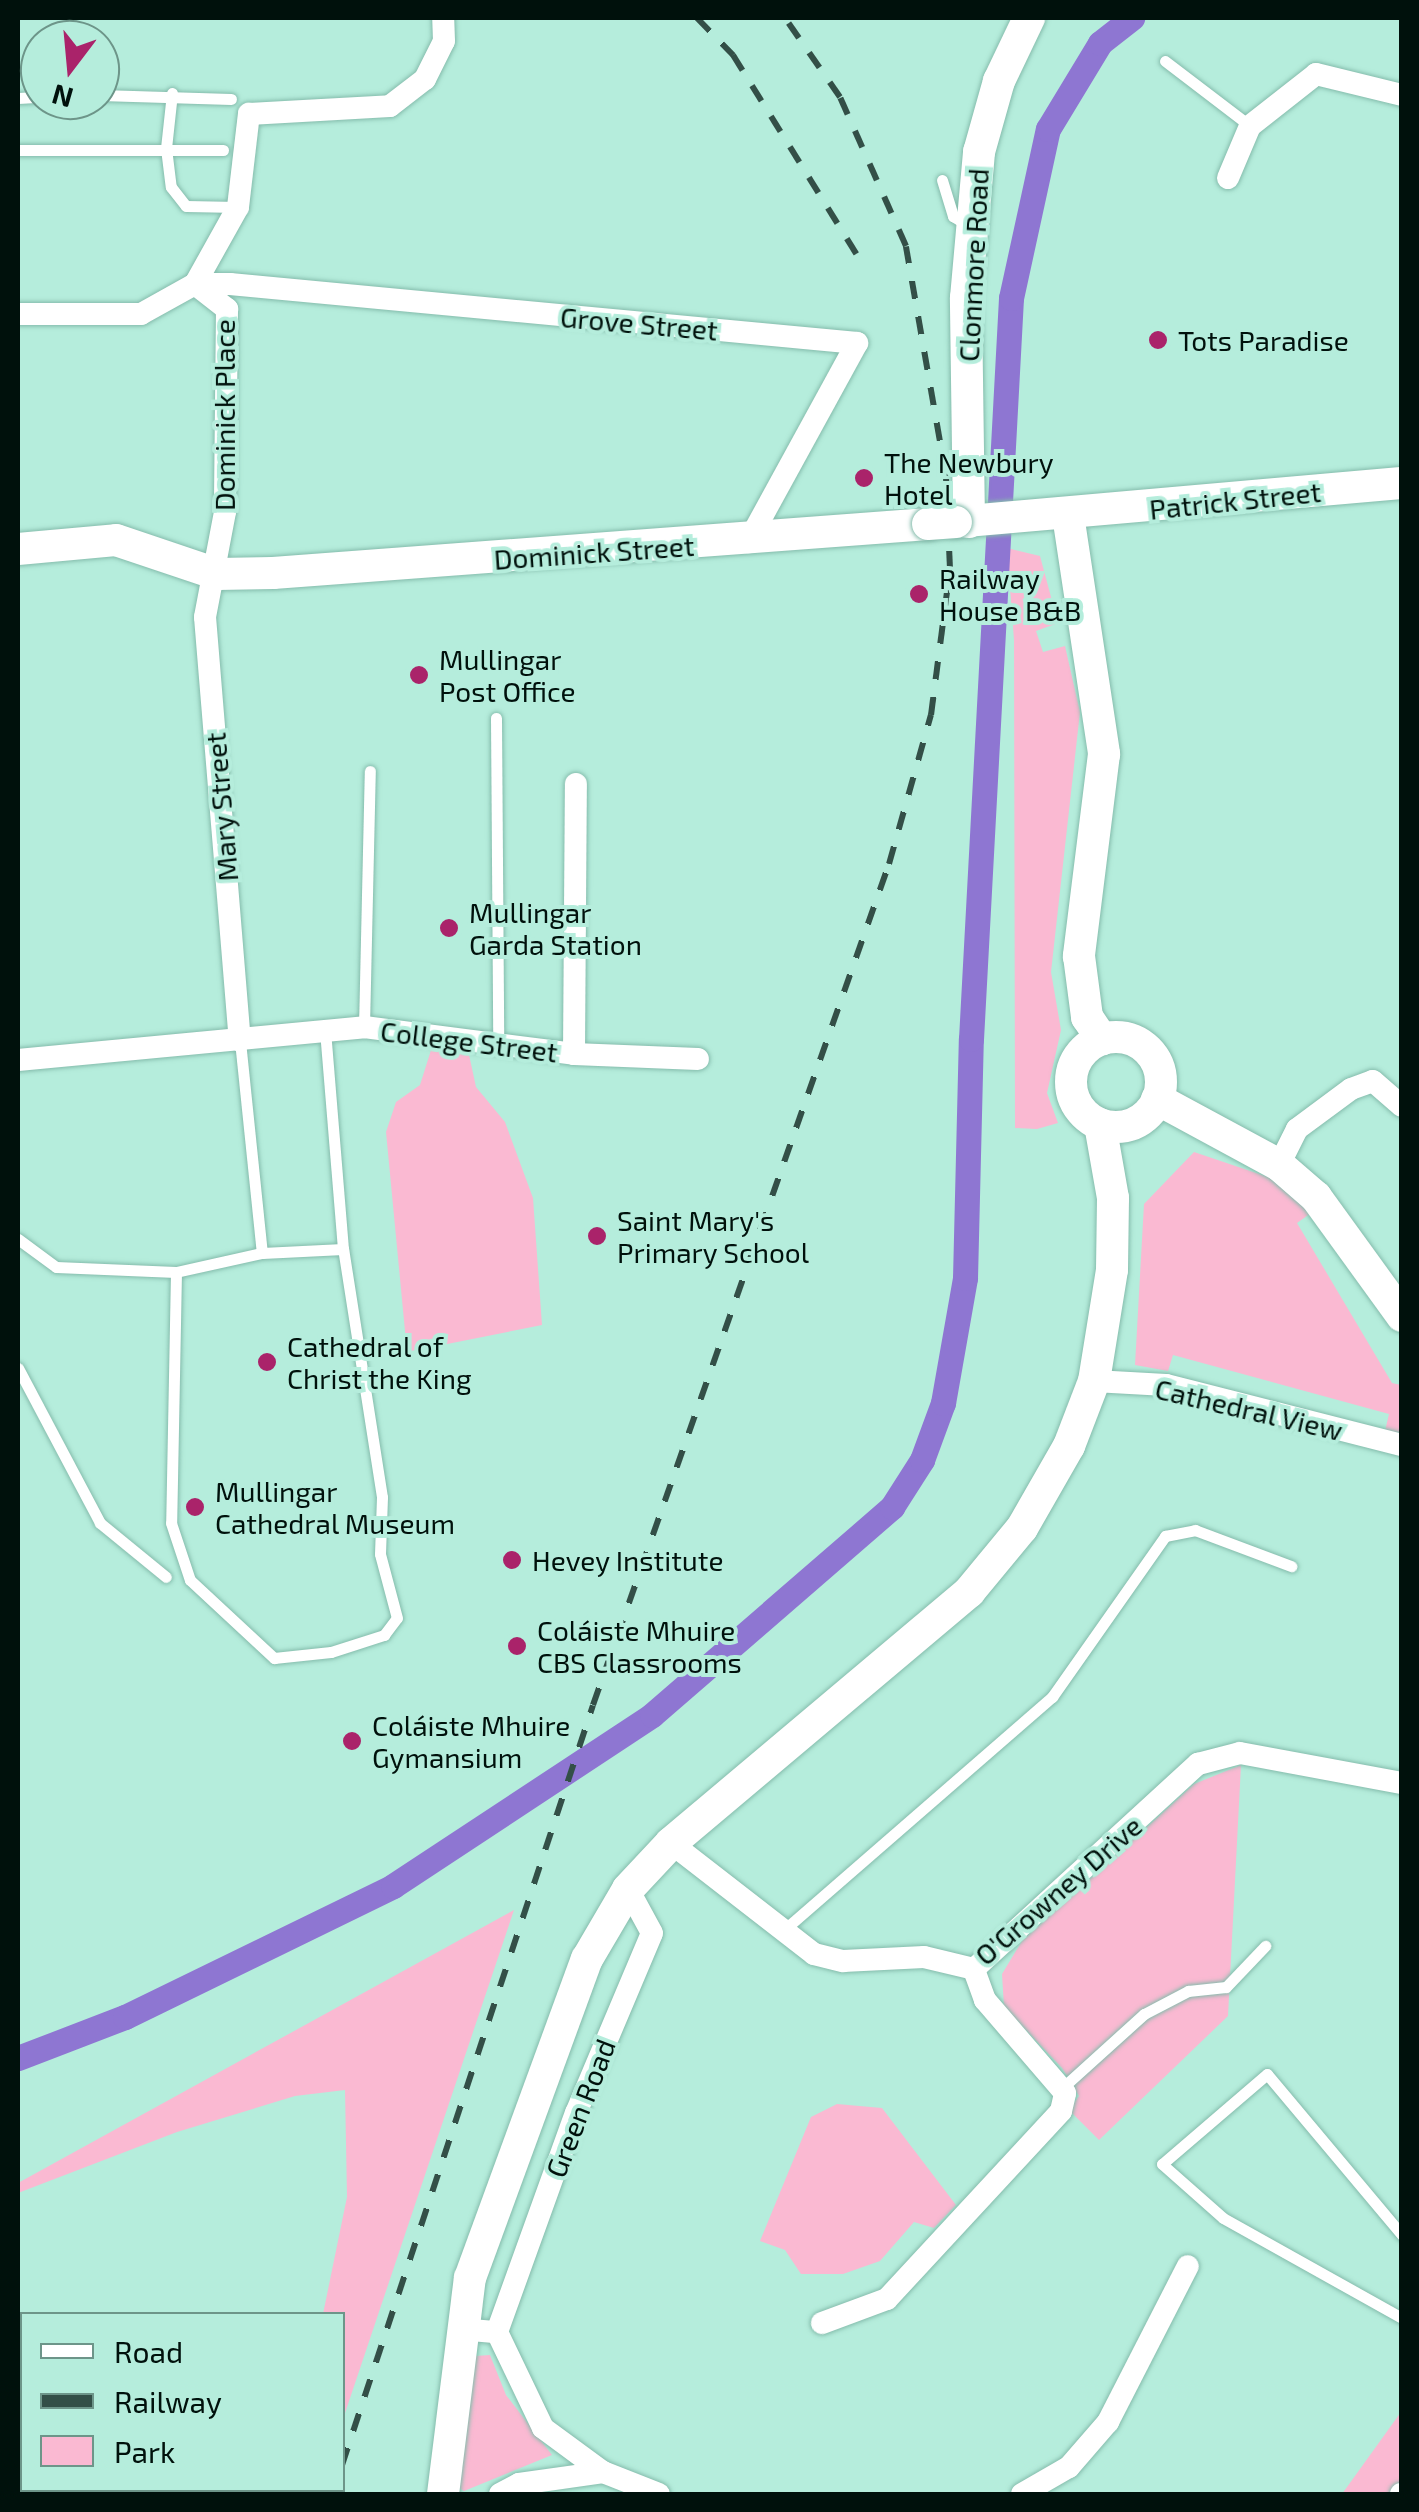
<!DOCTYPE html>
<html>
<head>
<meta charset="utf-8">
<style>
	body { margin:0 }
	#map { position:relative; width:1419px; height:2512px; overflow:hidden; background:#b5eddc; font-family:"Exo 2",sans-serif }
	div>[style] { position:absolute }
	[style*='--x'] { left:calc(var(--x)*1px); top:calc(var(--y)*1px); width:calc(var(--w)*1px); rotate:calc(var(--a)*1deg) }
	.green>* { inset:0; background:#fab9d2 }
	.canal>* { height:25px; margin:-12.5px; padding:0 12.5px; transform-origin:12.5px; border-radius:12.5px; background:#8e76d2 }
	.roads { filter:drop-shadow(0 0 2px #85bcac) drop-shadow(0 0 2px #85bcac) }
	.lane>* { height:11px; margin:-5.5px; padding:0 5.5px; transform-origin:5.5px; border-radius:5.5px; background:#fff }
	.street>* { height:22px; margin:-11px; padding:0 11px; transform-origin:11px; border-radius:11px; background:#fff }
	.secondary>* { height:32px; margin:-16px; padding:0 16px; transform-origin:16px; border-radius:16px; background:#fff }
	.secondary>.ring { margin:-16px; padding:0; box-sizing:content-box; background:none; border:32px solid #fff; border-radius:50% }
	.rail>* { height:6px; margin-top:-3px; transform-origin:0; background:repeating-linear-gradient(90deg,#334f47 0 18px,transparent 0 36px) }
	.bridges { filter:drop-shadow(0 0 2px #85bcac) drop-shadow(0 0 2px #85bcac) }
	.secondary-bridge>* { height:32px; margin:-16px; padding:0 16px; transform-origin:16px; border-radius:16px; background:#fff }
	.dots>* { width:28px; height:28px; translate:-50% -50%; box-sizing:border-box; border:5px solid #b5eddc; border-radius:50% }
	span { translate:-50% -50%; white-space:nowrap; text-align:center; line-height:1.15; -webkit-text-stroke:8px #b5eddc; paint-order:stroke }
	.street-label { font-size:28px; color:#00110c }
	.poi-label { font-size:28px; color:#00110c }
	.left { translate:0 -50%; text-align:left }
	.frame { position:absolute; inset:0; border:20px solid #00110c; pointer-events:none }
	.legend { position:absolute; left:20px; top:2312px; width:325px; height:180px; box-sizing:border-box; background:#b5eddc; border:2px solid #6d9589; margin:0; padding:12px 18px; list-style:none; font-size:30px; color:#00110c }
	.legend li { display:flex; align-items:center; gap:20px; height:50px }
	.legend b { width:50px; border:2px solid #6d9589 }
	.north { position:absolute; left:20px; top:20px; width:100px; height:100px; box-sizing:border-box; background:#b5eddc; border:2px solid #6d9589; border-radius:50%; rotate:196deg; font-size:28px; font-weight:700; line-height:40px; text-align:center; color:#00110c }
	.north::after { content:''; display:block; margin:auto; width:35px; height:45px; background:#aa236a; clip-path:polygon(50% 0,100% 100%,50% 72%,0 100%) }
</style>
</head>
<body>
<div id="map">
	<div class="green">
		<i style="clip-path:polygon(1007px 548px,1040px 556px,1058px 623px,1036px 631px,1043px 652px,1065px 646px,1080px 712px,1051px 972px,1061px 1030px,1047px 1093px,1058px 1123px,1037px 1129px,1015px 1128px,1014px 640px)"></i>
		<i style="clip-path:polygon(432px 1047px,468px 1050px,476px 1087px,505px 1122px,533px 1198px,542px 1325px,407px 1352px,386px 1132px,396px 1102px,420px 1085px)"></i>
		<i style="clip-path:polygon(1194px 1152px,1271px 1178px,1311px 1213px,1297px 1223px,1392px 1383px,1401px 1385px,1401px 1433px,1385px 1431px,1389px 1414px,1173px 1355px,1168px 1371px,1135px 1365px,1144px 1204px)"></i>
		<i style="clip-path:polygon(1241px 1765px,1228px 2016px,1099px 2140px,1069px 2110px,1079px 2096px,1062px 2068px,1004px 2007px,1002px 1974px,1022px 1941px,1194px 1784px)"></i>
		<i style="clip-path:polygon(514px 1910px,343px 2419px,342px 2314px,323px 2314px,347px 2197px,345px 2090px,295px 2096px,177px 2132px,18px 2193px,18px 2183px)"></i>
		<i style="clip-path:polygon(837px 2104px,882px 2108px,956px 2205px,934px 2228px,914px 2222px,880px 2261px,843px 2274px,801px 2274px,785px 2250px,760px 2241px,811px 2117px)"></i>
		<i style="clip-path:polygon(490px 2355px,506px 2395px,552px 2455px,464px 2491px,459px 2488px,475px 2356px)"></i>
		<i style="clip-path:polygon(1401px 2412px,1401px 2494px,1342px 2494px)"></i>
	</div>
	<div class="canal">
		<i style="--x:18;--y:2058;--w:115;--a:-21"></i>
		<i style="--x:125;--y:2017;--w:298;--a:-26"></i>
		<i style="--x:393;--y:1886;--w:310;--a:-33.4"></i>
		<i style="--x:652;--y:1715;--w:318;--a:-40.9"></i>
		<i style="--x:892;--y:1507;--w:56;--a:-57.4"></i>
		<i style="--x:922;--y:1460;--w:61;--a:-69.8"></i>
		<i style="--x:943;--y:1403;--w:127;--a:-80"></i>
		<i style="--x:965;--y:1278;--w:239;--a:-88.6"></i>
		<i style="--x:971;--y:1039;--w:742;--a:-86.91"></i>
		<i style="--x:1011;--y:298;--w:173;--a:-77.7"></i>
		<i style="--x:1048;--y:129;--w:100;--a:-58.8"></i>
		<i style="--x:1100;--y:43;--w:41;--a:-38"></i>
	</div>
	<div class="roads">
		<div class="lane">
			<i style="--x:1165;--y:61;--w:107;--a:37.4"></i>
			<i style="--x:172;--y:93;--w:55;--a:96.2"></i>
			<i style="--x:166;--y:148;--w:39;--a:83"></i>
			<i style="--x:171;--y:187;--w:24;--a:52"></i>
			<i style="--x:186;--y:206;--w:52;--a:1.1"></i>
			<i style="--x:100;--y:95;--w:131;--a:1.7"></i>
			<i style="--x:18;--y:98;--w:22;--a:-3"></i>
			<i style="--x:18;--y:150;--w:205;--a:0"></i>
			<i style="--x:942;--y:180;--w:38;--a:73"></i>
			<i style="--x:953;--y:216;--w:19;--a:32"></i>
			<i style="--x:496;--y:718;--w:327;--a:89.6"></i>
			<i style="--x:364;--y:1027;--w:256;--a:-88.7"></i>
			<i style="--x:240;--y:1041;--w:213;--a:84.1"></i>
			<i style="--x:18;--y:1239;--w:47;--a:36.4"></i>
			<i style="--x:56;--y:1267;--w:120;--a:2.4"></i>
			<i style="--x:176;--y:1272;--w:251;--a:91.1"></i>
			<i style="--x:171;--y:1523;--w:60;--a:71.6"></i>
			<i style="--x:190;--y:1580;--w:115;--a:42.9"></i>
			<i style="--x:274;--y:1658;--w:57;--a:-6"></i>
			<i style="--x:331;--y:1652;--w:56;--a:-17.8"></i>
			<i style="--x:384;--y:1635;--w:21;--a:-53"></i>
			<i style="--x:397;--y:1618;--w:66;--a:-104.9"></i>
			<i style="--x:380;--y:1554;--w:57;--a:-88"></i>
			<i style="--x:382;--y:1497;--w:251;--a:-98.9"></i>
			<i style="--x:343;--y:1249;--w:222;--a:-94.7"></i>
			<i style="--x:176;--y:1272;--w:88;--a:-12.5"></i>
			<i style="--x:262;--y:1253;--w:81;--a:-2.8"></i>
			<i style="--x:18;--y:1368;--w:175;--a:62.1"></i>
			<i style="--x:100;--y:1523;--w:85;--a:39.3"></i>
			<i style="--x:785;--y:1929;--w:354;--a:-41"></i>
			<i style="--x:1052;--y:1697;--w:197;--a:-54.9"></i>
			<i style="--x:1165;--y:1536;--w:31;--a:-11"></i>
			<i style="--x:1195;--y:1530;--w:103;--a:20.6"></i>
			<i style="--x:1061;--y:2089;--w:112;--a:-42.1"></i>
			<i style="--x:1144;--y:2014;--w:50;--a:-27.6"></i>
			<i style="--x:1188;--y:1991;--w:38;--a:-6"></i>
			<i style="--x:1226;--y:1987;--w:57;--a:-46.4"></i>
			<i style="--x:1402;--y:2235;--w:210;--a:-130"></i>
			<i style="--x:1267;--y:2074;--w:138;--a:139.4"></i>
			<i style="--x:1162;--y:2164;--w:81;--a:41.5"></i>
			<i style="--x:1223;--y:2218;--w:205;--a:29.2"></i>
		</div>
		<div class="street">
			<i style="--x:1228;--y:178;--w:56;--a:-67.1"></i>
			<i style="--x:1250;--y:126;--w:84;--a:-38.2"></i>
			<i style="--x:1316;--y:74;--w:89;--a:13.7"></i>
			<i style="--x:195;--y:284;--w:41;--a:38"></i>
			<i style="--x:227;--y:309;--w:203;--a:90.6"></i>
			<i style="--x:225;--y:512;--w:107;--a:100.8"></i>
			<i style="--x:205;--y:617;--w:425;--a:85.3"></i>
			<i style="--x:195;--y:284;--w:88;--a:-60.8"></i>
			<i style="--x:238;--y:207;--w:94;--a:-83.3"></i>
			<i style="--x:249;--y:114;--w:141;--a:-3.2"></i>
			<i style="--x:390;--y:106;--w:44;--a:-37.6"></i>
			<i style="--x:425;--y:79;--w:42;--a:-63.4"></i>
			<i style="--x:444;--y:41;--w:23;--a:-92"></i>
			<i style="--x:18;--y:314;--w:123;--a:0"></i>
			<i style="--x:141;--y:314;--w:62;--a:-29.1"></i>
			<i style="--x:195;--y:284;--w:35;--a:0"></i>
			<i style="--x:230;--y:284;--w:630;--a:5.38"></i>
			<i style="--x:857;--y:343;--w:227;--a:118.7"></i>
			<i style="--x:574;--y:1054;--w:270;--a:-89.6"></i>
			<i style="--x:18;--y:1060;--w:348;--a:-5.4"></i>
			<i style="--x:364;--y:1027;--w:212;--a:7.3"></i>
			<i style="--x:574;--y:1054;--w:124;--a:2.3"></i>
			<i style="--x:1279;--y:1165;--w:40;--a:-63.4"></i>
			<i style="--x:1297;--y:1129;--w:67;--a:-36.5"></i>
			<i style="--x:1351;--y:1089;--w:23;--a:-20"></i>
			<i style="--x:1373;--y:1081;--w:38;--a:41"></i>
			<i style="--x:1094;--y:1381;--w:72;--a:3.2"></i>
			<i style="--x:1166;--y:1385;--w:244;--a:14.3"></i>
			<i style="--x:671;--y:1843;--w:181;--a:37.8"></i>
			<i style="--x:814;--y:1954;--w:30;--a:14"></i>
			<i style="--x:843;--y:1961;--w:81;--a:-2.8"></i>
			<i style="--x:924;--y:1957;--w:51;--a:13.5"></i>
			<i style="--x:974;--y:1969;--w:304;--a:-42.5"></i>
			<i style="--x:1198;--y:1764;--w:43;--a:-14.7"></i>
			<i style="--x:1240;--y:1753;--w:165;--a:10.5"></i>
			<i style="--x:822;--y:2323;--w:69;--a:-20.3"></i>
			<i style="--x:887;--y:2299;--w:256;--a:-47.2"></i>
			<i style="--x:1061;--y:2111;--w:18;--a:-77"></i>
			<i style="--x:1065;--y:2093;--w:123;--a:-130.7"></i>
			<i style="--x:985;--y:2000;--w:33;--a:-110"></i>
			<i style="--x:460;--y:2329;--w:37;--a:5"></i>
			<i style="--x:497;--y:2332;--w:233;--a:-70.2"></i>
			<i style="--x:576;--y:2113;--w:195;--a:-67.1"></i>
			<i style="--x:652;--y:1933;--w:50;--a:-118.6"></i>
			<i style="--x:497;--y:2332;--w:106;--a:64.4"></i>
			<i style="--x:543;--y:2428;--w:74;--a:36.3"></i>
			<i style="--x:603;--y:2472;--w:60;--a:21.4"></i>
			<i style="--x:500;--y:2494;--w:21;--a:-28"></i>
			<i style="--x:519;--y:2484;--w:85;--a:-8.1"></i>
			<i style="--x:1022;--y:2494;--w:54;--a:-29.9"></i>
			<i style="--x:1069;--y:2467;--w:60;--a:-49.1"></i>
			<i style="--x:1108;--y:2422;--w:175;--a:-62.9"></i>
			<i style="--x:1401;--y:2494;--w:1;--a:0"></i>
		</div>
		<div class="secondary">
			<i style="--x:1068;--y:515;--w:242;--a:81.4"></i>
			<i style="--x:1104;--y:754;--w:204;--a:97.1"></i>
			<i style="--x:1079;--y:956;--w:62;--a:82.5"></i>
			<i style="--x:1087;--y:1017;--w:27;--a:56"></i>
			<i style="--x:956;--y:522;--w:448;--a:-5"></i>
			<i style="--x:969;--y:522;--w:224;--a:-90.8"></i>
			<i style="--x:966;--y:298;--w:147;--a:-84.9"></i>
			<i style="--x:979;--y:152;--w:74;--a:-74.3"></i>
			<i style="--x:999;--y:81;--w:70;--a:-64.5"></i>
			<i style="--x:18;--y:549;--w:98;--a:-5.2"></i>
			<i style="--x:116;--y:540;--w:107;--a:18.6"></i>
			<i style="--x:217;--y:574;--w:56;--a:-1"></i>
			<i style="--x:273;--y:573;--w:657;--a:-4.28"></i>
			<i class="ring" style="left:1071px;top:1037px;width:58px;height:58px"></i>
			<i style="--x:1157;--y:1099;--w:139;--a:28.4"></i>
			<i style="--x:1279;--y:1165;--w:49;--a:40.9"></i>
			<i style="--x:1316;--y:1197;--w:147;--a:54.1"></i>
			<i style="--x:443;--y:2494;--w:218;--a:-82.9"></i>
			<i style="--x:470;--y:2278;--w:340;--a:-69.9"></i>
			<i style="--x:587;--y:1959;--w:81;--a:-59.6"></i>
			<i style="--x:628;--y:1889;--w:63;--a:-46.9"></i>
			<i style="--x:671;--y:1843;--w:390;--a:-40.1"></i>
			<i style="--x:969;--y:1592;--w:83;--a:-50.4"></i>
			<i style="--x:1022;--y:1528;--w:95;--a:-60.2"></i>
			<i style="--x:1069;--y:1446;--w:70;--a:-69"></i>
			<i style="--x:1094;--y:1381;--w:112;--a:-80.8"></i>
			<i style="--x:1112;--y:1270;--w:72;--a:-89.2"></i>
			<i style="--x:1113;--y:1198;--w:75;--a:-100"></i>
		</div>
	</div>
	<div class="rail">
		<i style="--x:697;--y:18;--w:52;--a:45.8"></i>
		<i style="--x:733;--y:55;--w:239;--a:58.2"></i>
		<i style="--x:342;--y:2465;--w:800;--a:-71.72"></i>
		<i style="--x:593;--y:1705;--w:892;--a:-70.61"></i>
		<i style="--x:889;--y:864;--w:155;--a:-74.3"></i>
		<i style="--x:931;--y:715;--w:147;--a:-82.6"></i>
		<i style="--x:950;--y:569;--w:93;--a:-92.5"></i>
		<i style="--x:946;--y:476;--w:233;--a:-99.9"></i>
		<i style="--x:906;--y:246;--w:163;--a:-113.9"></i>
		<i style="--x:840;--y:97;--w:96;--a:-124.8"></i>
		<i style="--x:331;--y:2494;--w:4;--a:-63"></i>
	</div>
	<div class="bridges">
		<div class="secondary-bridge">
			<i style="--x:928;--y:524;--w:28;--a:-4"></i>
		</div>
	</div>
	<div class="dots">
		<i style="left:1158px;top:340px;background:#aa236a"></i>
		<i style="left:864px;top:478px;background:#aa236a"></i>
		<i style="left:919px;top:594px;background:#aa236a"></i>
		<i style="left:419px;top:675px;background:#aa236a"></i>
		<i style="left:449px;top:928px;background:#aa236a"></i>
		<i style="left:597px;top:1236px;background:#aa236a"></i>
		<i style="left:267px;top:1362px;background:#aa236a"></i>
		<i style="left:195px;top:1507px;background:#aa236a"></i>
		<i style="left:512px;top:1560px;background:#aa236a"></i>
		<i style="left:517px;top:1646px;background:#aa236a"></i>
		<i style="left:352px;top:1741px;background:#aa236a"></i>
	</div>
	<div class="street-label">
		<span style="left:973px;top:265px;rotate:-87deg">Clonmore Road</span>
		<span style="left:639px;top:323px;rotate:5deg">Grove Street</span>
		<span style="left:224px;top:415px;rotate:-90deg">Dominick Place</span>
		<span style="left:1235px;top:500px;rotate:-6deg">Patrick Street</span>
		<span style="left:594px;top:552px;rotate:-4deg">Dominick Street</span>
		<span style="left:221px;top:807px;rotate:-95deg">Mary Street</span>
		<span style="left:469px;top:1041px;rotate:7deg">College Street</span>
		<span style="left:1249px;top:1409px;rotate:13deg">Cathedral View</span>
		<span style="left:1058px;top:1890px;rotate:-41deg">O'Growney Drive</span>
		<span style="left:580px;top:2108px;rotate:-69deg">Green Road</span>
	</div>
	<div class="poi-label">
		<span class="left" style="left:1178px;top:340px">Tots Paradise</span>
		<span class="left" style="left:884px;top:478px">The Newbury<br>Hotel</span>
		<span class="left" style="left:939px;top:594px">Railway<br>House B&amp;B</span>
		<span class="left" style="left:439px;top:675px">Mullingar<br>Post Office</span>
		<span class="left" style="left:469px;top:928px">Mullingar<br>Garda Station</span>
		<span class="left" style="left:617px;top:1236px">Saint Mary's<br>Primary School</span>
		<span class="left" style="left:287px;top:1362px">Cathedral of<br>Christ the King</span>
		<span class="left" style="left:215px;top:1507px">Mullingar<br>Cathedral Museum</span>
		<span class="left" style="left:532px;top:1560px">Hevey Institute</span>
		<span class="left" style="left:537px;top:1646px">Coláiste Mhuire<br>CBS Classrooms</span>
		<span class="left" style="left:372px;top:1741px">Coláiste Mhuire<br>Gymansium</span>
	</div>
	<div class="frame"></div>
	<ul class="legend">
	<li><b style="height:12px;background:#fff"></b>Road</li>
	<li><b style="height:12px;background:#334f47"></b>Railway</li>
	<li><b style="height:28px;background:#fab9d2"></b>Park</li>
	</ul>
	<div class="north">N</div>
</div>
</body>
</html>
